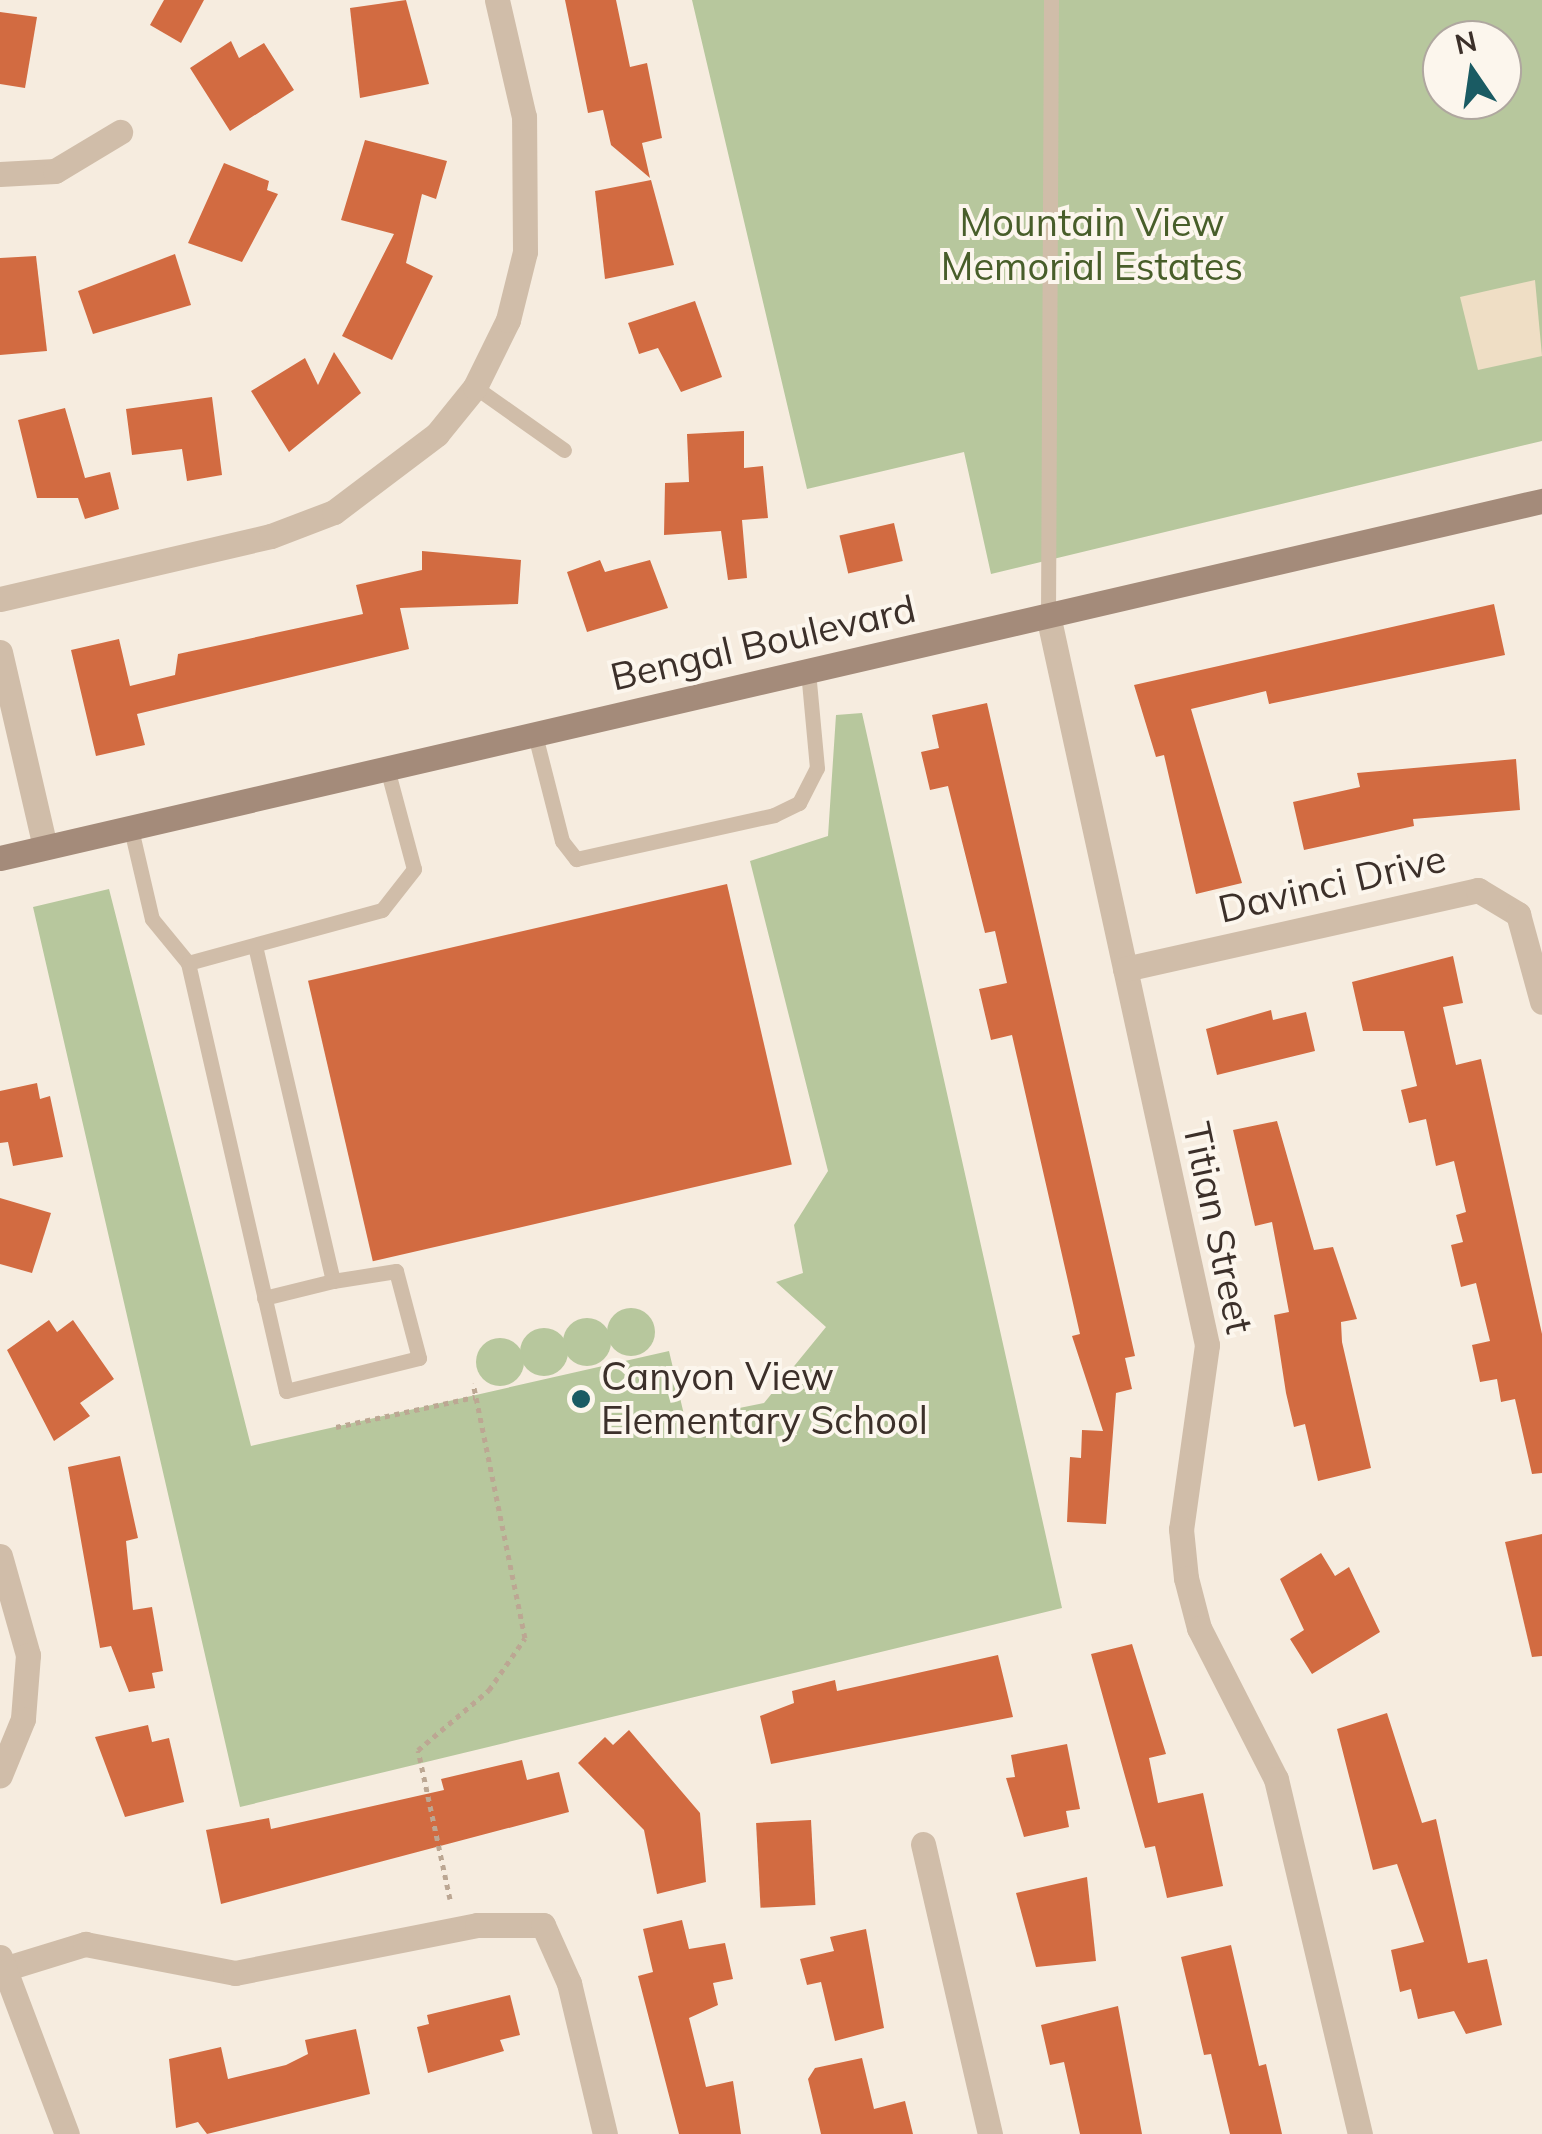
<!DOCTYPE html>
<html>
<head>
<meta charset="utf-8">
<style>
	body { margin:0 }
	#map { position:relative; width:1542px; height:2134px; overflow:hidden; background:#f6ecdf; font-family:Mulish,sans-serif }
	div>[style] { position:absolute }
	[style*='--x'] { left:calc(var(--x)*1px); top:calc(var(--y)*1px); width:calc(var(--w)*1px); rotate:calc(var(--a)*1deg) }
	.green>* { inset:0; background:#b7c79d }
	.round { border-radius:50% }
	.plaza>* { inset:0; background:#efdec5 }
	.building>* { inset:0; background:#d26b41; transform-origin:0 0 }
	.path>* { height:5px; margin-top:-2.5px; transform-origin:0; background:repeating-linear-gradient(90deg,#bca793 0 5px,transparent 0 10px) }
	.service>* { height:15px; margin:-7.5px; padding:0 7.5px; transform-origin:7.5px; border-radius:7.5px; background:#d0bda9 }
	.minor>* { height:25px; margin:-12.5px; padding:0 12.5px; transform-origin:12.5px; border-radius:12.5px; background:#d0bda9 }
	.tertiary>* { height:25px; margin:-12.5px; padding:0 12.5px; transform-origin:12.5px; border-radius:12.5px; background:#d0bda9 }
	.secondary>* { height:25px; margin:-12.5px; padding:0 12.5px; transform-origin:12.5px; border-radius:12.5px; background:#a48b7a }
	.dots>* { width:28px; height:28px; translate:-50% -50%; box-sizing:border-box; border:5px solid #fcf6ed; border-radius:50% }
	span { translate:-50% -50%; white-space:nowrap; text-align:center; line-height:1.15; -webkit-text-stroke:8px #fcf6ed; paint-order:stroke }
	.park-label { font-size:38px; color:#485e2a }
	.street-label { font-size:38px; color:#3c302a }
	.poi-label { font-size:38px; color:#3c302a }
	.left { translate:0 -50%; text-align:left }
	.north { position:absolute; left:1422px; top:20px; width:100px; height:100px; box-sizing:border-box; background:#fcf6ed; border:2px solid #afa79f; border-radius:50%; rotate:347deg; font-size:28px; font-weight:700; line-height:40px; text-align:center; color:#3c302a }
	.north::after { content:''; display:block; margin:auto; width:35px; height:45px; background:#1a5b63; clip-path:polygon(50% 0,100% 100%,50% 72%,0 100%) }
</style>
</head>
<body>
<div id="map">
	<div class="green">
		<i style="clip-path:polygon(evenodd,692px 0,1542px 0,1542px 441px,991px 574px,964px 452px,807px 489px,692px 0,1442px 40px,1502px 40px,1502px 100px,1442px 100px,1442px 40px)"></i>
		<i style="clip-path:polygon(862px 713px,1062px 1608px,240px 1807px,33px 907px,109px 889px,251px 1446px,669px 1351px,685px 1419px,764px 1403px,826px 1327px,776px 1282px,803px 1273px,794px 1225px,828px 1171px,750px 861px,828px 836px,836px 715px)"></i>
		<i class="round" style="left:607px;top:1308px;width:48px;height:48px"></i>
		<i class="round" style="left:563px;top:1318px;width:48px;height:48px"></i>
		<i class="round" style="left:520px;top:1328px;width:48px;height:48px"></i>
		<i class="round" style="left:476px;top:1338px;width:48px;height:48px"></i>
	</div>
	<div class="plaza">
		<i style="clip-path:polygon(1535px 280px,1542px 356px,1478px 370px,1460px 297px)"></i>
	</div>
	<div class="building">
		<i style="clip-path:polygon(164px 0,204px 0,181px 43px,150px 25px)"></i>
		<i style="clip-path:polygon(406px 0,429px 84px,360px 98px,350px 8px)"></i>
		<i style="clip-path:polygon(565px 0,616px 0,630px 67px,647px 63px,662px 138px,642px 143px,650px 178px,611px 145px,603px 110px,588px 113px)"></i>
		<i style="clip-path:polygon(0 12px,37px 17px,25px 88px,0 84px)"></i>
		<i style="clip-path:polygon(231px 41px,239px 58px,264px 43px,294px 90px,230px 131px,190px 68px)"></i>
		<i style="clip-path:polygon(365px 140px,447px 161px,436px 199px,422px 194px,406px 263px,433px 276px,392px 360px,342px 336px,394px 234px,341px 220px)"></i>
		<i style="clip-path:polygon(224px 163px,269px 181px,267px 190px,278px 194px,242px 262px,188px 243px)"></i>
		<i style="clip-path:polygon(651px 180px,674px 265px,605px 279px,595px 191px)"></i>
		<i style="clip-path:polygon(175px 254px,191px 305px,93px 334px,78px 291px)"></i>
		<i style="clip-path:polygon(36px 256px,47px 351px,0 355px,0 258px)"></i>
		<i style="clip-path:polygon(695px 301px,722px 377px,681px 392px,658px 348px,639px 354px,628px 323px)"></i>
		<i style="clip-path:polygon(334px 352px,361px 393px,289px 452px,251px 391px,305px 358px,318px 385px)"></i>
		<i style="clip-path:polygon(212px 397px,222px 475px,187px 481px,182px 449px,132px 455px,126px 409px)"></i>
		<i style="clip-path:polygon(65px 408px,85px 478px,110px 472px,119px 509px,85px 519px,78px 498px,37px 498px,18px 420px)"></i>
		<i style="clip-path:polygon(744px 431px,744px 468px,763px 466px,768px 518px,742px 520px,747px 578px,728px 580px,721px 531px,664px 535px,665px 483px,689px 482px,687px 434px)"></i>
		<i style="left:894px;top:523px;width:39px;height:56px;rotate:77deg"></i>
		<i style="clip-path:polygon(422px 551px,521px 560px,518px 604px,400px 608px,409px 649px,137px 714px,145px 745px,96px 756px,71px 650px,119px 639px,130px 686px,175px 675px,178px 654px,363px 614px,356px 585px,422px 570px)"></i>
		<i style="clip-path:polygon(600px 560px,605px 572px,650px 560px,668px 608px,587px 632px,567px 572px)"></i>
		<i style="clip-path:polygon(1494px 604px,1505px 655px,1269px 704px,1266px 691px,1191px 709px,1242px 883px,1196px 894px,1164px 755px,1156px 757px,1134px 685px)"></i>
		<i style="clip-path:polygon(987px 703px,1135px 1356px,1125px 1358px,1132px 1389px,1116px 1393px,1106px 1524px,1067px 1522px,1070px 1457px,1081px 1458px,1082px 1430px,1103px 1431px,1072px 1336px,1080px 1334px,1012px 1035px,991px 1040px,979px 989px,1007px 983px,995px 931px,985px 933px,948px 786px,930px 790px,921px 752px,939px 748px,932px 715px)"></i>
		<i style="clip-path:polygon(1516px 759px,1520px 810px,1413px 819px,1414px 826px,1304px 850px,1293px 802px,1360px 787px,1357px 773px)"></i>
		<i style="left:727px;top:884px;width:288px;height:430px;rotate:77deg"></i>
		<i style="clip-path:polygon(1453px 956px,1463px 1003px,1443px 1007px,1456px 1065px,1481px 1059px,1542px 1334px,1542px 1473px,1532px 1474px,1515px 1399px,1501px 1402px,1497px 1379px,1480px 1382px,1472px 1345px,1490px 1341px,1476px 1283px,1461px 1287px,1451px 1245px,1463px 1242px,1456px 1215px,1466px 1212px,1454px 1161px,1436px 1166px,1426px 1119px,1409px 1123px,1401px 1090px,1417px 1086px,1404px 1031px,1363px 1031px,1352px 982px)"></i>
		<i style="clip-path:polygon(1271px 1010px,1273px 1020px,1306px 1012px,1315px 1051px,1217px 1075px,1206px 1029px)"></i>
		<i style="clip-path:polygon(37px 1083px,40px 1099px,50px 1096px,63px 1157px,13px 1166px,8px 1142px,0 1143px,0 1091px)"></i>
		<i style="clip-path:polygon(1277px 1121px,1314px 1250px,1333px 1247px,1357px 1319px,1341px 1322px,1342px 1342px,1371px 1468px,1318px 1481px,1305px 1424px,1294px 1427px,1286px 1393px,1274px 1315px,1289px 1312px,1272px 1222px,1255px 1226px,1233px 1130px)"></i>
		<i style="clip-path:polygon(0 1198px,51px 1213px,32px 1273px,0 1264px)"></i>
		<i style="clip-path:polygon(49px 1320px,57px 1332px,73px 1320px,114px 1379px,80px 1403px,90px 1416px,54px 1441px,7px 1350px)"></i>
		<i style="clip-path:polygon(120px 1456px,138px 1538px,126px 1541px,133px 1610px,152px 1607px,163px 1671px,152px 1673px,155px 1688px,129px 1692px,111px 1646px,100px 1648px,68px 1467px)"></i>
		<i style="clip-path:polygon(1542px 1534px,1542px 1656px,1532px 1657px,1505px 1542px)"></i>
		<i style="clip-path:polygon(1321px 1553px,1335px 1576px,1349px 1567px,1380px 1632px,1312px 1674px,1290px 1639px,1304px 1630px,1280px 1579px)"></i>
		<i style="clip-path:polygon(1132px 1644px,1166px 1754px,1149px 1758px,1158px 1803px,1203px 1793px,1223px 1886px,1167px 1898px,1155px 1846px,1145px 1848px,1091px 1654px)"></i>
		<i style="clip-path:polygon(998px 1655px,1013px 1717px,771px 1764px,760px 1716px,794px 1703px,792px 1691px,835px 1680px,837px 1691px)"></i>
		<i style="clip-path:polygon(1387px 1713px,1422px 1823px,1436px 1819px,1468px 1963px,1487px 1959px,1502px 2025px,1466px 2034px,1454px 2011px,1418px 2019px,1411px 1989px,1400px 1992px,1391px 1950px,1424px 1942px,1397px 1864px,1373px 1870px,1337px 1729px)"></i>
		<i style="clip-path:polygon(148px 1725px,152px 1742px,169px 1738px,184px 1802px,125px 1817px,95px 1737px)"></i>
		<i style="clip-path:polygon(629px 1730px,700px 1813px,706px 1882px,657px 1894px,644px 1830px,578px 1763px,605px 1737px,613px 1745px)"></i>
		<i style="clip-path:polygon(1067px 1744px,1080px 1809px,1066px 1811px,1069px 1827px,1024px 1837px,1006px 1778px,1015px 1777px,1011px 1755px)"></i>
		<i style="clip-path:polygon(522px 1760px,527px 1780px,559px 1772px,569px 1812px,221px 1904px,206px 1830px,269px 1818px,271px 1829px,444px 1790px,441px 1779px)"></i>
		<i style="left:811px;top:1820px;width:85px;height:55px;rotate:87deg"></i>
		<i style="clip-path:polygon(1087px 1877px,1096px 1961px,1036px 1967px,1016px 1893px)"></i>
		<i style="clip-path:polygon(682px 1920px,689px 1949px,725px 1943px,733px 1979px,713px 1983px,718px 2005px,689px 2018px,706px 2087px,733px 2081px,741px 2134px,679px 2134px,638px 1976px,653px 1972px,643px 1929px)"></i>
		<i style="clip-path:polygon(866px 1929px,884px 2028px,835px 2041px,821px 1982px,807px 1985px,800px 1959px,834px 1951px,830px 1937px)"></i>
		<i style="clip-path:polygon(1231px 1945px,1259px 2066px,1266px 2064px,1282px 2134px,1230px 2134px,1211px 2054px,1204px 2055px,1181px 1957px)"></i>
		<i style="clip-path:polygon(510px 1995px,520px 2035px,500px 2040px,504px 2051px,428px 2073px,417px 2027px,429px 2024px,427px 2015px)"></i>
		<i style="clip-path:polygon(1118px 2006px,1142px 2134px,1080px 2134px,1064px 2062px,1050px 2065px,1041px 2025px)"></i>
		<i style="clip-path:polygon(356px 2029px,370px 2094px,207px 2134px,198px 2122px,176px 2128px,169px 2059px,221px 2047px,228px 2079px,286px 2065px,308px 2054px,305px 2040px)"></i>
		<i style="clip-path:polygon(862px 2058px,874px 2109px,905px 2101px,913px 2134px,821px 2134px,808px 2079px,815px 2068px)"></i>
	</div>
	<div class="path">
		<i style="--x:336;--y:1427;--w:142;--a:-12.2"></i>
		<i style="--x:450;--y:1899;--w:152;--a:-102.1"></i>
		<i style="--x:418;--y:1750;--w:93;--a:-40.2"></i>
		<i style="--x:489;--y:1690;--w:63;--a:-55.3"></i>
		<i style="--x:525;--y:1638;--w:260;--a:-101.5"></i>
	</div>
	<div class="service">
		<i style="--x:475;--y:387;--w:109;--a:35.3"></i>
		<i style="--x:1048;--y:615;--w:615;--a:-89.72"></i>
		<i style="--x:535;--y:735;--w:109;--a:75.7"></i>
		<i style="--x:562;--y:841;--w:23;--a:52"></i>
		<i style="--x:576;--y:859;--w:203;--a:-12.5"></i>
		<i style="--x:774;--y:815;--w:28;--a:-26"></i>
		<i style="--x:799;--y:803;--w:39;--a:-63"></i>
		<i style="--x:817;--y:768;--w:97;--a:-95.3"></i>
		<i style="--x:131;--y:829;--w:92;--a:76.9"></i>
		<i style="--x:152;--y:919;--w:57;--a:50.7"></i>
		<i style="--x:188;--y:963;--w:439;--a:77.1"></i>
		<i style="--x:286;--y:1391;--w:137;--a:-13.9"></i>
		<i style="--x:419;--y:1358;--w:90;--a:-104.8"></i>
		<i style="--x:396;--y:1271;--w:64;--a:171"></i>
		<i style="--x:333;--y:1281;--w:339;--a:-103.1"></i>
		<i style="--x:188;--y:963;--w:201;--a:-15.3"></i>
		<i style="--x:382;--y:910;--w:52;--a:-52"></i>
		<i style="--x:414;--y:869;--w:105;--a:-105"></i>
		<i style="--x:264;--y:1298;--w:71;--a:-13.8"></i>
	</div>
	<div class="minor">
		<i style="--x:0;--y:174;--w:55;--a:-3.1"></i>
		<i style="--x:55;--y:171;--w:76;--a:-31"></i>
		<i style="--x:0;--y:599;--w:278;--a:-13.1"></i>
		<i style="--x:271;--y:536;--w:67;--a:-20.9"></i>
		<i style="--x:334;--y:512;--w:129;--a:-37.1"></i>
		<i style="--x:437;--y:434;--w:60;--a:-51"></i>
		<i style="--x:475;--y:387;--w:75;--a:-63.8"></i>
		<i style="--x:508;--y:320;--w:70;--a:-76"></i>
		<i style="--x:525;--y:252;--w:135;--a:-90.4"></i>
		<i style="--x:524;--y:117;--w:120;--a:-103"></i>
		<i style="--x:1048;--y:615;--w:747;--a:77.71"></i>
		<i style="--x:1207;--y:1345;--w:186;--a:98"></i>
		<i style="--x:1181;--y:1529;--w:49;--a:84.2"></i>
		<i style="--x:1186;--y:1578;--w:52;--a:75.4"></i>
		<i style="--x:1199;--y:1628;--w:169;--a:63"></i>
		<i style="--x:1276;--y:1779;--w:365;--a:76.7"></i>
		<i style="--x:0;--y:652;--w:200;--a:77"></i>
		<i style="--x:1125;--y:969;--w:362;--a:-12.6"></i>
		<i style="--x:1478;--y:890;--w:47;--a:31"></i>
		<i style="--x:1518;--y:914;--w:91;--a:74.7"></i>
		<i style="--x:0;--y:1556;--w:103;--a:74.2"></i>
		<i style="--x:28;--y:1655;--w:64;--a:94.5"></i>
		<i style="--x:23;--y:1719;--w:61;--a:112.3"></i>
		<i style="--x:923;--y:1844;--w:298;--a:77"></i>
		<i style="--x:7;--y:1968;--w:82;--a:-17.1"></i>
		<i style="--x:85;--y:1944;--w:153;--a:10.9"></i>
		<i style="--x:235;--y:1973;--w:247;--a:-11.2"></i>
		<i style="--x:477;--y:1925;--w:66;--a:0"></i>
		<i style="--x:543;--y:1925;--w:64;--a:65.9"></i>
		<i style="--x:569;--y:1983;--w:155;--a:76.6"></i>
	</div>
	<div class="tertiary">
		<i style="--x:0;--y:1957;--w:189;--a:69.3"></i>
	</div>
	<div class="secondary">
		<i style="--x:0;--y:858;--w:1583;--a:-13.04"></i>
	</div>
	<div class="dots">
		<i style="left:581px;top:1399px;background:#1a5b63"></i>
	</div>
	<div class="park-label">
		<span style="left:1092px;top:245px">Mountain View<br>Memorial Estates</span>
	</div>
	<div class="street-label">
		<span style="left:763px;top:643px;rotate:-13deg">Bengal Boulevard</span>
		<span style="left:1332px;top:884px;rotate:-13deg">Davinci Drive</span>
		<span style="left:1218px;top:1228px;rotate:78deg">Titian Street</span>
	</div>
	<div class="poi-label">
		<span class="left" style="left:601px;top:1399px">Canyon View<br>Elementary School</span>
	</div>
	<div class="north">N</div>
</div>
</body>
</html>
